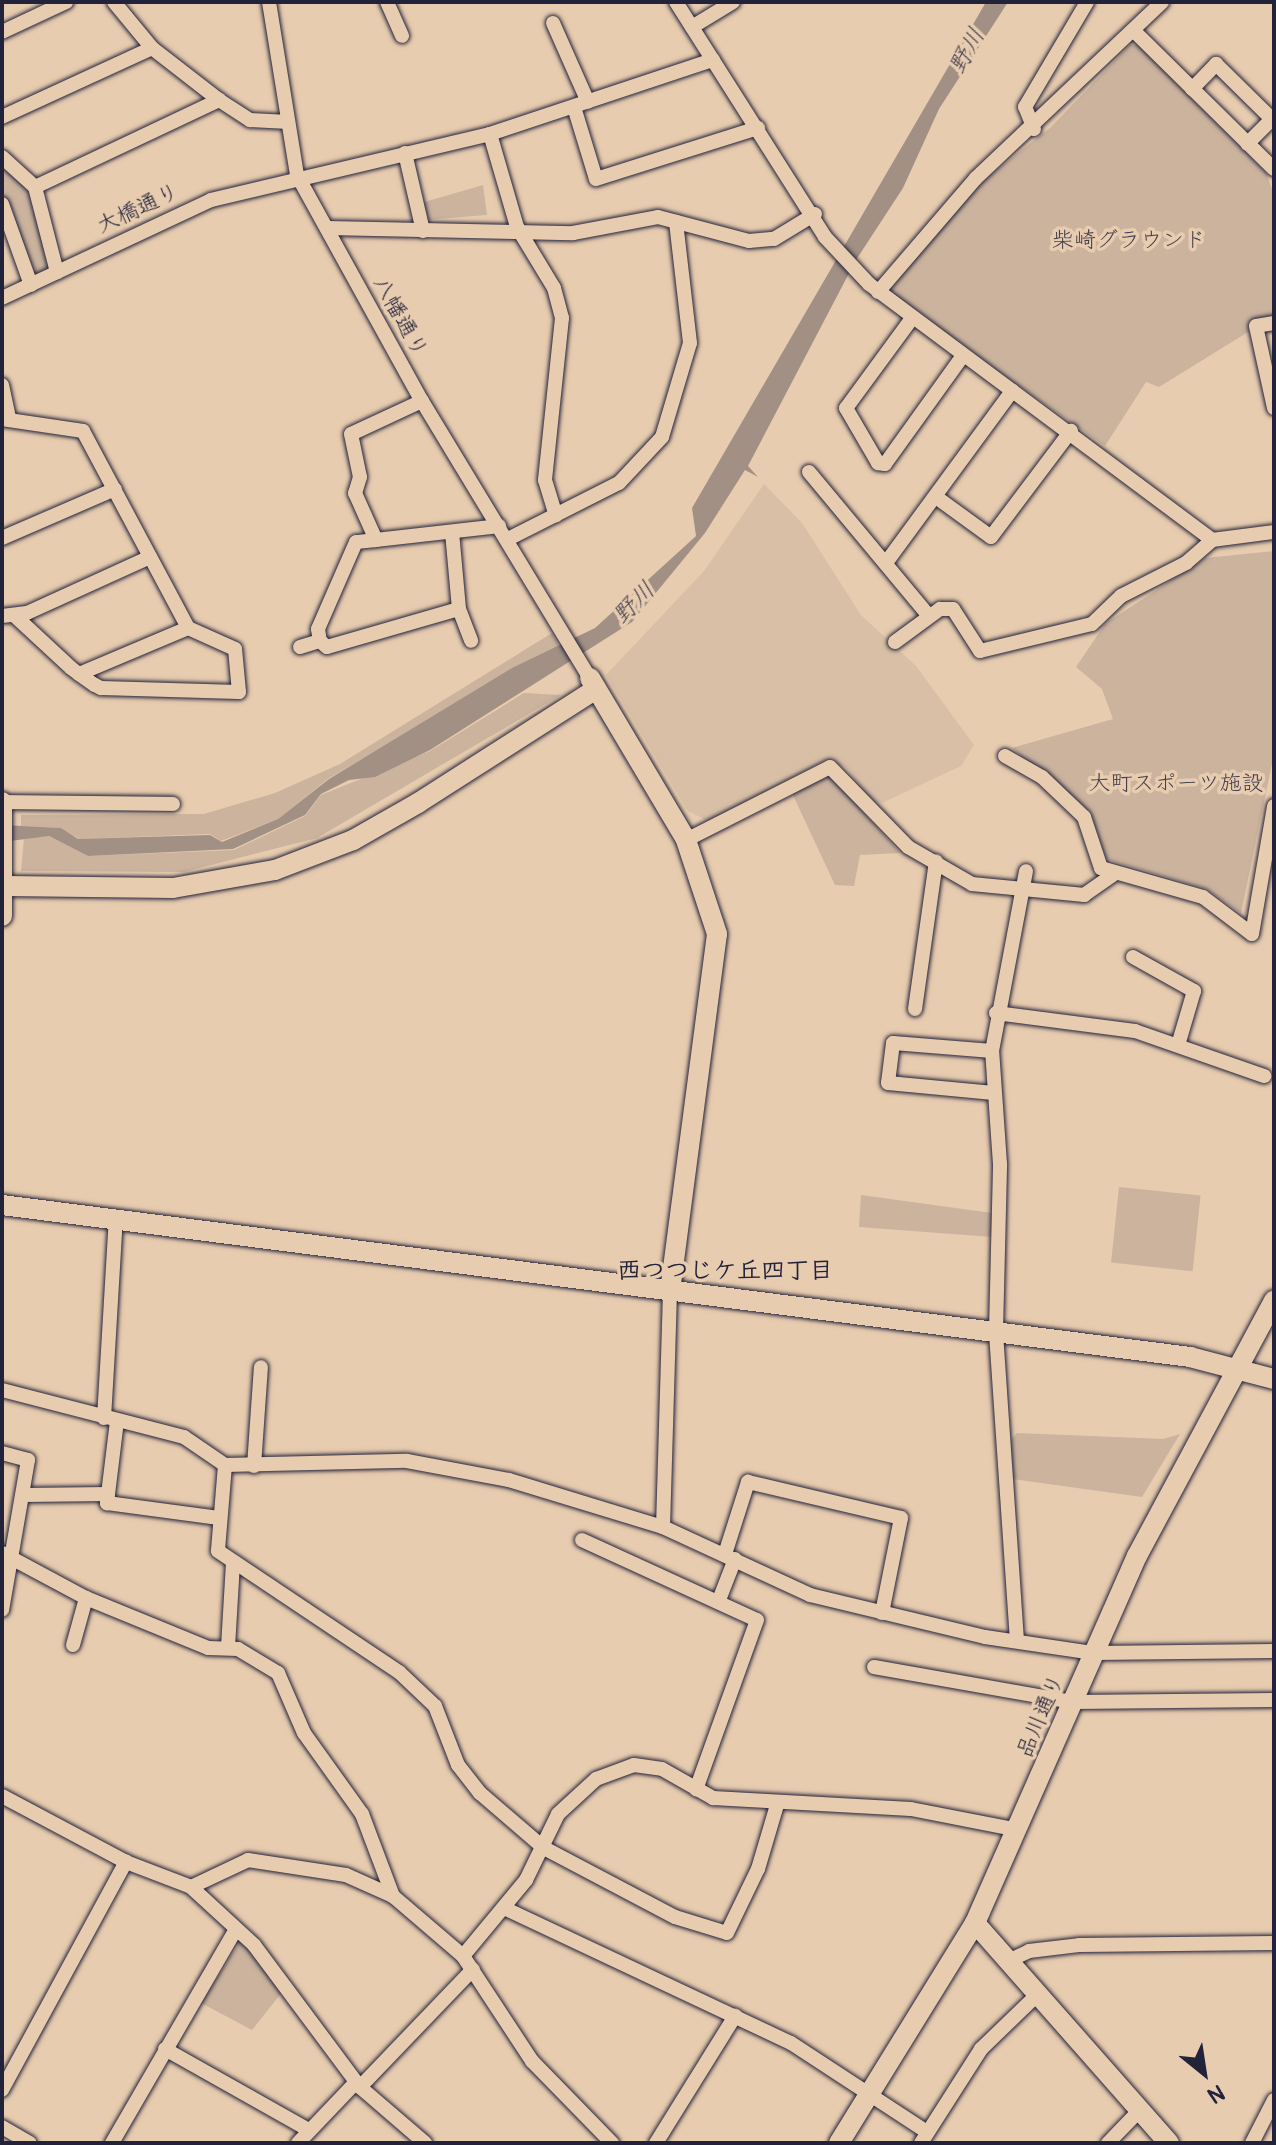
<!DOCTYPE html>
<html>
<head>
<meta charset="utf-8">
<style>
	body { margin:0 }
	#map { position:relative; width:1276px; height:2145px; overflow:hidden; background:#e8ccaf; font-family:Pangolin,"Klee One",sans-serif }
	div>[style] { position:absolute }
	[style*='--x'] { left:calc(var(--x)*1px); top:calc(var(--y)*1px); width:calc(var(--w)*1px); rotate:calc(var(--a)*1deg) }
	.built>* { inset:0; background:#d9bfa6 }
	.green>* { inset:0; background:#cbb39e; transform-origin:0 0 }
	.water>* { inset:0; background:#a29085 }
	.roads { filter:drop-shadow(0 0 2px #22223b) drop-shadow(0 0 2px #22223b) }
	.street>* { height:14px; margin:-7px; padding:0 7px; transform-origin:7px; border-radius:7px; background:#e8ccaf }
	.secondary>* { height:20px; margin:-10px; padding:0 10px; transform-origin:10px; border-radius:10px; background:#e8ccaf }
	span { translate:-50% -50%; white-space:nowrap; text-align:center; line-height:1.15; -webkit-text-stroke:7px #e8ccaf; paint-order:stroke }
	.street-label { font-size:22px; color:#22223b }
	.park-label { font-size:22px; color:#443f4f }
	.water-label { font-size:24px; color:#423e4e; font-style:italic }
	.neighbourhood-label { font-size:24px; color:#22223b; font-weight:700 }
	.frame { position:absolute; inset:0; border:4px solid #22223b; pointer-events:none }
	.north { position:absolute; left:1164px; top:2033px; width:80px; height:80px; -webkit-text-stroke:6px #e8ccaf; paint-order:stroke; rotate:150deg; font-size:22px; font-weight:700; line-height:32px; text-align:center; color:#22223b }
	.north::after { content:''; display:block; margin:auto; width:28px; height:36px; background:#22223b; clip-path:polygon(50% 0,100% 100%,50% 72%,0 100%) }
</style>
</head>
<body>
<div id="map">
	<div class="built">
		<i style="clip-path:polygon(764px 484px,802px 523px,861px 615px,916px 666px,974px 745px,961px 766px,882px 803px,871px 801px,846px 767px,825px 760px,708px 821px,688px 811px,606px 675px,704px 571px)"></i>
	</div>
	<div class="green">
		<i style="clip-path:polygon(1130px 45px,1139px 45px,1266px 173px,1274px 194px,1274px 316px,1159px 387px,1146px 382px,1105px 446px,892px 297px,889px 286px,983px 181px,1051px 127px)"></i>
		<i style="clip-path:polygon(2px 165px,27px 181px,61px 266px,34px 278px,2px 190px)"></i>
		<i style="clip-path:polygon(483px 185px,487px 215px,425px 220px,421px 203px)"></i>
		<i style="clip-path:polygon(1274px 551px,1274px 754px,1241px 913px,1207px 889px,1106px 859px,1090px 811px,1012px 748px,1113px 719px,1102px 689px,1076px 667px,1105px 624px,1205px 558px)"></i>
		<i style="clip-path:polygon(552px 633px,559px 646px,329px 778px,278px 819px,221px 841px,210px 834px,79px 839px,60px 828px,21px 826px,21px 815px,204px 814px,275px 793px,340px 764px)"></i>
		<i style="clip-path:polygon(524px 693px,561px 695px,317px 838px,184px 872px,21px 871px,24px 838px,49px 836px,88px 856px,234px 850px,305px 816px,321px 795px,430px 751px)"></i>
		<i style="clip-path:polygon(828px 773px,900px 853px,860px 855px,854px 886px,835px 885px,791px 791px)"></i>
		<i style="left:1119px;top:1187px;width:82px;height:76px;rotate:6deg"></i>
		<i style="clip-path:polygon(861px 1195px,992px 1213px,992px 1237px,859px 1227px)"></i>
		<i style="clip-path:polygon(1017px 1433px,1163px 1439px,1180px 1434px,1142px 1497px,1012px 1479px,1009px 1441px)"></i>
		<i style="clip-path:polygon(242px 1939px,283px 1991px,252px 2030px,201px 2003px)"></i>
	</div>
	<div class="water">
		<i style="clip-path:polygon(986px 2px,1008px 2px,939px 109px,903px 188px,856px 260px,748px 466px,758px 477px,745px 470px,705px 533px,632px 622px,430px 750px,375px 777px,349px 780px,321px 794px,305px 815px,233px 849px,88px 856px,49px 836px,2px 842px,2px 825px,61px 828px,78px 839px,210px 835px,222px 842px,278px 819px,329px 779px,512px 668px,595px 628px,696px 536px,692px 508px)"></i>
	</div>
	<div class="roads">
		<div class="street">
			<i style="--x:114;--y:2;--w:60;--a:50.4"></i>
			<i style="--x:152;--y:48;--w:85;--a:37.8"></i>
			<i style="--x:219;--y:100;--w:37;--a:33"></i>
			<i style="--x:250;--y:120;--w:34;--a:3"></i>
			<i style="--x:269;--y:2;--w:175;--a:80.8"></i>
			<i style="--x:297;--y:175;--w:258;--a:61.1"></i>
			<i style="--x:422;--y:401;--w:324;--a:58.8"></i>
			<i style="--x:387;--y:2;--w:37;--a:66"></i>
			<i style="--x:676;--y:2;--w:278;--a:57.6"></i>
			<i style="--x:825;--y:237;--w:64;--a:46.9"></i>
			<i style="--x:869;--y:284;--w:428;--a:36.7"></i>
			<i style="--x:553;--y:23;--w:86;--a:66.1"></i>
			<i style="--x:692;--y:27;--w:48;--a:-31.4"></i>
			<i style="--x:2;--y:32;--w:71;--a:-25.1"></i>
			<i style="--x:1135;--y:32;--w:195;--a:44.6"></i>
			<i style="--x:1192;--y:89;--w:35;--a:-46"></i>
			<i style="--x:1216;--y:64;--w:78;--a:44.5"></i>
			<i style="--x:1272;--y:119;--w:35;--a:135"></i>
			<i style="--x:574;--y:107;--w:75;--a:73"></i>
			<i style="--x:596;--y:179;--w:170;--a:-17.5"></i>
			<i style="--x:2;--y:117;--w:165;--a:-24.7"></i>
			<i style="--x:1034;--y:129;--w:24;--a:-112"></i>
			<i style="--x:1025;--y:107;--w:122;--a:-59.4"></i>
			<i style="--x:490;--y:134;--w:97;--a:73.8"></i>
			<i style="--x:517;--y:227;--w:71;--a:58.8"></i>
			<i style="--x:554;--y:288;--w:31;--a:75"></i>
			<i style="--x:562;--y:318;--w:163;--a:96"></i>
			<i style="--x:545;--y:480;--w:37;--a:73"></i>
			<i style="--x:405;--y:153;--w:80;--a:77"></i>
			<i style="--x:2;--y:157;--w:45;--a:42.3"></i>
			<i style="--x:35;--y:187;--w:88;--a:75.5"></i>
			<i style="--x:35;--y:187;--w:204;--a:-25.3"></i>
			<i style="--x:2;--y:204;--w:86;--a:70.3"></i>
			<i style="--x:328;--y:228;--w:245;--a:1.2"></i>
			<i style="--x:573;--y:233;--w:86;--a:-10.7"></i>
			<i style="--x:658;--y:217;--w:94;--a:14.8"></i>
			<i style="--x:749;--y:241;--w:25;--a:-5"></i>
			<i style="--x:774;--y:239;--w:48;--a:-31.4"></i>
			<i style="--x:878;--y:292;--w:150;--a:-49.3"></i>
			<i style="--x:976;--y:178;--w:256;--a:-43.4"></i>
			<i style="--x:2;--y:298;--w:231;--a:-25.1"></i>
			<i style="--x:211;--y:200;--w:287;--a:-13.3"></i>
			<i style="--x:490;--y:134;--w:235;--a:-18.4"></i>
			<i style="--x:910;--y:321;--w:108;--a:126.3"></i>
			<i style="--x:846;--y:408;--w:64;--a:59.8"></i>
			<i style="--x:878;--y:463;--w:7;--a:8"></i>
			<i style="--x:885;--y:464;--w:132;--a:-54.3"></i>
			<i style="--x:1274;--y:323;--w:18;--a:171"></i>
			<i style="--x:1256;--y:326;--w:84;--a:77.6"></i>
			<i style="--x:2;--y:385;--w:35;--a:78"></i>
			<i style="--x:422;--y:401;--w:78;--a:155.1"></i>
			<i style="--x:351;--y:434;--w:44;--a:78.2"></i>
			<i style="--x:360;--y:477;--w:17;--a:107"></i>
			<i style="--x:355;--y:493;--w:51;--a:65.9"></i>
			<i style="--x:376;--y:540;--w:20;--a:174"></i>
			<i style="--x:356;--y:542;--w:95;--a:113.6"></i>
			<i style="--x:318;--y:629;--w:12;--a:81"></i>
			<i style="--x:320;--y:641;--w:9;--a:41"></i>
			<i style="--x:327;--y:647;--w:137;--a:-16.1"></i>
			<i style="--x:2;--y:419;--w:82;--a:8.4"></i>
			<i style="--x:83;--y:431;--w:223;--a:61.9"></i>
			<i style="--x:809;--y:472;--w:187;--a:50.2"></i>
			<i style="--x:936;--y:497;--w:68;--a:36"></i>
			<i style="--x:991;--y:537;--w:133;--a:-53"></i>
			<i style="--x:452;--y:532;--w:77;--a:84.8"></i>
			<i style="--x:459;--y:609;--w:34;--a:69"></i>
			<i style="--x:2;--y:538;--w:123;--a:-23.4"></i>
			<i style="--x:508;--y:539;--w:124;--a:-26.8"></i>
			<i style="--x:619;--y:483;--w:63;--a:-46.9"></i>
			<i style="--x:662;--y:437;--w:98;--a:-73.4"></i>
			<i style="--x:690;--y:343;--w:122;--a:-96.6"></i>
			<i style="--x:376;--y:540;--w:124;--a:-6.5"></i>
			<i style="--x:888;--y:560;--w:210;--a:-53.7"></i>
			<i style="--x:2;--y:616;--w:25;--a:-7"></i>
			<i style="--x:27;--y:613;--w:135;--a:-24.5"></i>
			<i style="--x:15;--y:616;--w:76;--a:42.9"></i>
			<i style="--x:71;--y:668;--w:10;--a:37"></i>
			<i style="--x:79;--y:674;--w:19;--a:35"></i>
			<i style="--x:95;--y:685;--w:7;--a:27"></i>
			<i style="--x:101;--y:688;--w:138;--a:1.7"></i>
			<i style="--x:239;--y:692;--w:43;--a:-95.3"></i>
			<i style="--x:235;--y:649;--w:51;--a:-155.9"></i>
			<i style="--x:188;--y:628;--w:118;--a:157.1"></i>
			<i style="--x:895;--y:642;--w:56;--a:-36.3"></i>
			<i style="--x:940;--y:609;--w:13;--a:0"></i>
			<i style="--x:953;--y:609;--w:50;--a:57.3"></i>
			<i style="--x:980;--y:651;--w:115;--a:-13.6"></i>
			<i style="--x:1092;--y:624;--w:40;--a:-44"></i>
			<i style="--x:1121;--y:596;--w:73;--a:-26.9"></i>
			<i style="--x:1186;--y:563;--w:35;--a:-41"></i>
			<i style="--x:1212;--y:540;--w:63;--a:-7.4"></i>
			<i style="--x:300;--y:647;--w:21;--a:-17"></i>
			<i style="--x:1005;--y:756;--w:43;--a:29.6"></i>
			<i style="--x:1042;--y:777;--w:58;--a:43.6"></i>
			<i style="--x:1084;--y:817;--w:54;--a:71.6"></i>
			<i style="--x:1101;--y:868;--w:106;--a:15.9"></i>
			<i style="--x:1203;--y:897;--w:61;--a:37.1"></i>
			<i style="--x:1252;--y:934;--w:130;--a:-80.2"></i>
			<i style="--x:7;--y:802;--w:166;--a:0.7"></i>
			<i style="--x:686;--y:840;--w:161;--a:-26.9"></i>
			<i style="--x:830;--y:767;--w:112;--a:45.7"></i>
			<i style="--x:908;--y:847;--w:74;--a:30"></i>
			<i style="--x:972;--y:884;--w:113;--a:5.6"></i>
			<i style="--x:1084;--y:895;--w:38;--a:-35"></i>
			<i style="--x:1133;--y:957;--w:70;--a:29.1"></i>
			<i style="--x:1194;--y:991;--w:53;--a:106.4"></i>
			<i style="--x:915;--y:1009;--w:149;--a:-81.9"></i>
			<i style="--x:996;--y:1013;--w:140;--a:7.4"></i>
			<i style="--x:1135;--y:1031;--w:137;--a:19.2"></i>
			<i style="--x:992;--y:1051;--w:99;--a:-175.4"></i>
			<i style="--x:893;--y:1043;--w:40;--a:97.1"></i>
			<i style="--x:888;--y:1083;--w:106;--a:5.4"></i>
			<i style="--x:2;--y:1390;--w:188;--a:14.5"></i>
			<i style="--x:184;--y:1437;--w:50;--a:34.3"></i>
			<i style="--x:225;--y:1465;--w:182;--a:-1.3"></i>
			<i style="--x:407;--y:1461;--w:104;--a:10.6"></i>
			<i style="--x:509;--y:1480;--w:161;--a:17"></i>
			<i style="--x:663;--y:1527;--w:162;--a:24.8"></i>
			<i style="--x:810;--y:1595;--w:180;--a:13.5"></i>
			<i style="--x:985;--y:1637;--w:110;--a:8.4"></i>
			<i style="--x:1094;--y:1653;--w:180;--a:-0.6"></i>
			<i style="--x:104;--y:1418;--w:200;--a:-86.6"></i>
			<i style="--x:117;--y:1421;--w:83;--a:97"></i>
			<i style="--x:107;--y:1503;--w:113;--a:7.6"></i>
			<i style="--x:2;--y:1453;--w:27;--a:15"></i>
			<i style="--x:28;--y:1460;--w:152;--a:99.8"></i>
			<i style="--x:225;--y:1465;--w:86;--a:94.7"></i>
			<i style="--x:218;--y:1551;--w:218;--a:33.8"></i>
			<i style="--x:399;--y:1672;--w:50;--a:43.4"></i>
			<i style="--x:435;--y:1706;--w:63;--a:68.7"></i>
			<i style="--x:458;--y:1765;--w:36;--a:52"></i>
			<i style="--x:480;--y:1793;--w:84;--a:40.7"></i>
			<i style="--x:544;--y:1848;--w:148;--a:27.8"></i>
			<i style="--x:675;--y:1917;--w:54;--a:17.1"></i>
			<i style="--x:727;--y:1933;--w:71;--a:-64.2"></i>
			<i style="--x:758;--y:1869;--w:67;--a:-73.5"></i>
			<i style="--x:254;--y:1466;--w:99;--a:-86"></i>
			<i style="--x:24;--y:1495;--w:84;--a:-0.7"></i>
			<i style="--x:663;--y:1527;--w:236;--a:-88.3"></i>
			<i style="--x:582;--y:1540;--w:192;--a:24.6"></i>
			<i style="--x:757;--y:1620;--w:180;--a:109.8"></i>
			<i style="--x:2;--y:1553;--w:95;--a:28.2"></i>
			<i style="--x:86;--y:1598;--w:132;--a:22.3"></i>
			<i style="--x:208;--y:1648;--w:30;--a:2"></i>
			<i style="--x:238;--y:1649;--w:47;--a:31"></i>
			<i style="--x:278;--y:1673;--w:65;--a:66.6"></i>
			<i style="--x:304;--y:1733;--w:100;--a:54.4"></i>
			<i style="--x:362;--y:1814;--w:88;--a:69.3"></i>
			<i style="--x:725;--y:1554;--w:76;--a:-72.3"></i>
			<i style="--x:748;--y:1482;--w:157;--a:13.2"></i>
			<i style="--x:901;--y:1518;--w:97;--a:101.3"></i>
			<i style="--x:719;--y:1600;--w:44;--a:-68.7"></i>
			<i style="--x:1017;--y:1641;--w:311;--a:-93.9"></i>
			<i style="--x:996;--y:1331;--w:167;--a:-88.6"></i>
			<i style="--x:1000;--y:1164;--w:113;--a:-94"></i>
			<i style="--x:992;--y:1051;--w:183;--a:-79.3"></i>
			<i style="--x:73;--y:1645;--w:49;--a:-74.5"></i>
			<i style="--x:228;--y:1647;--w:83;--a:-86.6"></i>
			<i style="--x:874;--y:1667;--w:202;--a:10"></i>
			<i style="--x:1073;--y:1702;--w:201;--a:-0.6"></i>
			<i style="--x:2;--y:1796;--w:140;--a:28"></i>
			<i style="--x:126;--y:1862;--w:70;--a:21"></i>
			<i style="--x:191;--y:1887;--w:86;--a:42.6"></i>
			<i style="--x:254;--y:1945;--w:177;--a:53.3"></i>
			<i style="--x:360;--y:2087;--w:86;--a:40.7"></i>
			<i style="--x:191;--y:1887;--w:63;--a:-25.3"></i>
			<i style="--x:248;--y:1860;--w:99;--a:8.7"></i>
			<i style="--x:346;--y:1875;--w:51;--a:24.1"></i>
			<i style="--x:393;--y:1896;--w:92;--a:40.6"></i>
			<i style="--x:463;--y:1956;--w:126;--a:56.7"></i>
			<i style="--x:532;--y:2061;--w:115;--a:45.7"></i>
			<i style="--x:504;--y:1908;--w:317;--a:25.2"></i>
			<i style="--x:791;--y:2043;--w:163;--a:33.2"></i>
			<i style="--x:463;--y:1956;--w:99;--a:-50.3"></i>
			<i style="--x:526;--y:1880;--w:73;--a:-64.1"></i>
			<i style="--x:558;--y:1814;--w:52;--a:-42.6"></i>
			<i style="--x:596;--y:1779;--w:40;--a:-20.2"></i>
			<i style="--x:634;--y:1765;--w:28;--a:8"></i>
			<i style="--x:662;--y:1769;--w:59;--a:29.6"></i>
			<i style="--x:713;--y:1798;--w:198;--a:3.2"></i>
			<i style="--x:911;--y:1809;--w:109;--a:11.1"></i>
			<i style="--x:1008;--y:1961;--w:23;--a:-25"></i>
			<i style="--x:1029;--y:1951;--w:50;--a:-6.8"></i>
			<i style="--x:1079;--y:1945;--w:195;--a:-0.6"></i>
			<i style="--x:165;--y:2049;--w:163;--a:29.4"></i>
			<i style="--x:360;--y:2087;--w:163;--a:-46.2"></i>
			<i style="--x:2;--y:2090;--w:260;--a:-61.5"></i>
			<i style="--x:2;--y:2127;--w:32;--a:30"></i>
			<i style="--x:112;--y:2143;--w:247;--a:-59.9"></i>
			<i style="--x:298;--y:2143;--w:84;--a:-46.4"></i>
			<i style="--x:656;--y:2143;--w:150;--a:-58.1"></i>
			<i style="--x:921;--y:2143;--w:112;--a:-57.4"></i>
			<i style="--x:981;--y:2049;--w:78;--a:-44"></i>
			<i style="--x:1108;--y:2143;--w:45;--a:-45.9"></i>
			<i style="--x:1252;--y:2143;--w:48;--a:-62.9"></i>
		</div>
		<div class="secondary">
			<i style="--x:590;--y:678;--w:188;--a:59.3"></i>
			<i style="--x:686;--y:840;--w:99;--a:71.7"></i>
			<i style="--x:717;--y:934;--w:360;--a:97.5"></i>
			<i style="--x:2;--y:802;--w:114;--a:90"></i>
			<i style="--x:5;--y:886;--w:168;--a:0.7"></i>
			<i style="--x:173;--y:888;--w:104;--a:-10"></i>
			<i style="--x:275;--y:870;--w:84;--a:-21"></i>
			<i style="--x:353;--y:840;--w:75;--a:-29.6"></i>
			<i style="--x:418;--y:803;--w:211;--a:-32.6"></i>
			<i style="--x:2;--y:1205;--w:1198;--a:7.29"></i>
			<i style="--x:1190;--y:1357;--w:87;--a:14.7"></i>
			<i style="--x:975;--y:1923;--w:293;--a:48.6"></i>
			<i style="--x:839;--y:2143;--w:259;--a:-58.3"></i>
			<i style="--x:975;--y:1923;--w:401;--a:-66.2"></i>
			<i style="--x:1137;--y:1556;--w:290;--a:-61.8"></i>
		</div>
	</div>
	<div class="street-label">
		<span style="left:138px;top:209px;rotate:-25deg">大橋通り</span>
		<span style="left:400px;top:317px;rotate:61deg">八幡通り</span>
		<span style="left:1041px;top:1716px;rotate:-67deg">品川通り</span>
	</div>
	<div class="park-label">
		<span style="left:1129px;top:241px">柴崎グラウンド</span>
		<span style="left:1176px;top:784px">大町スポーツ施設</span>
	</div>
	<div class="water-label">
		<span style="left:967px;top:51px;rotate:-61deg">野川</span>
		<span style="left:634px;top:603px;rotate:-45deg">野川</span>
	</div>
	<div class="neighbourhood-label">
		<span style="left:725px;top:1271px">西つつじケ丘四丁目</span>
	</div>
	<div class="frame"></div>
	<div class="north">N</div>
</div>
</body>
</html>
